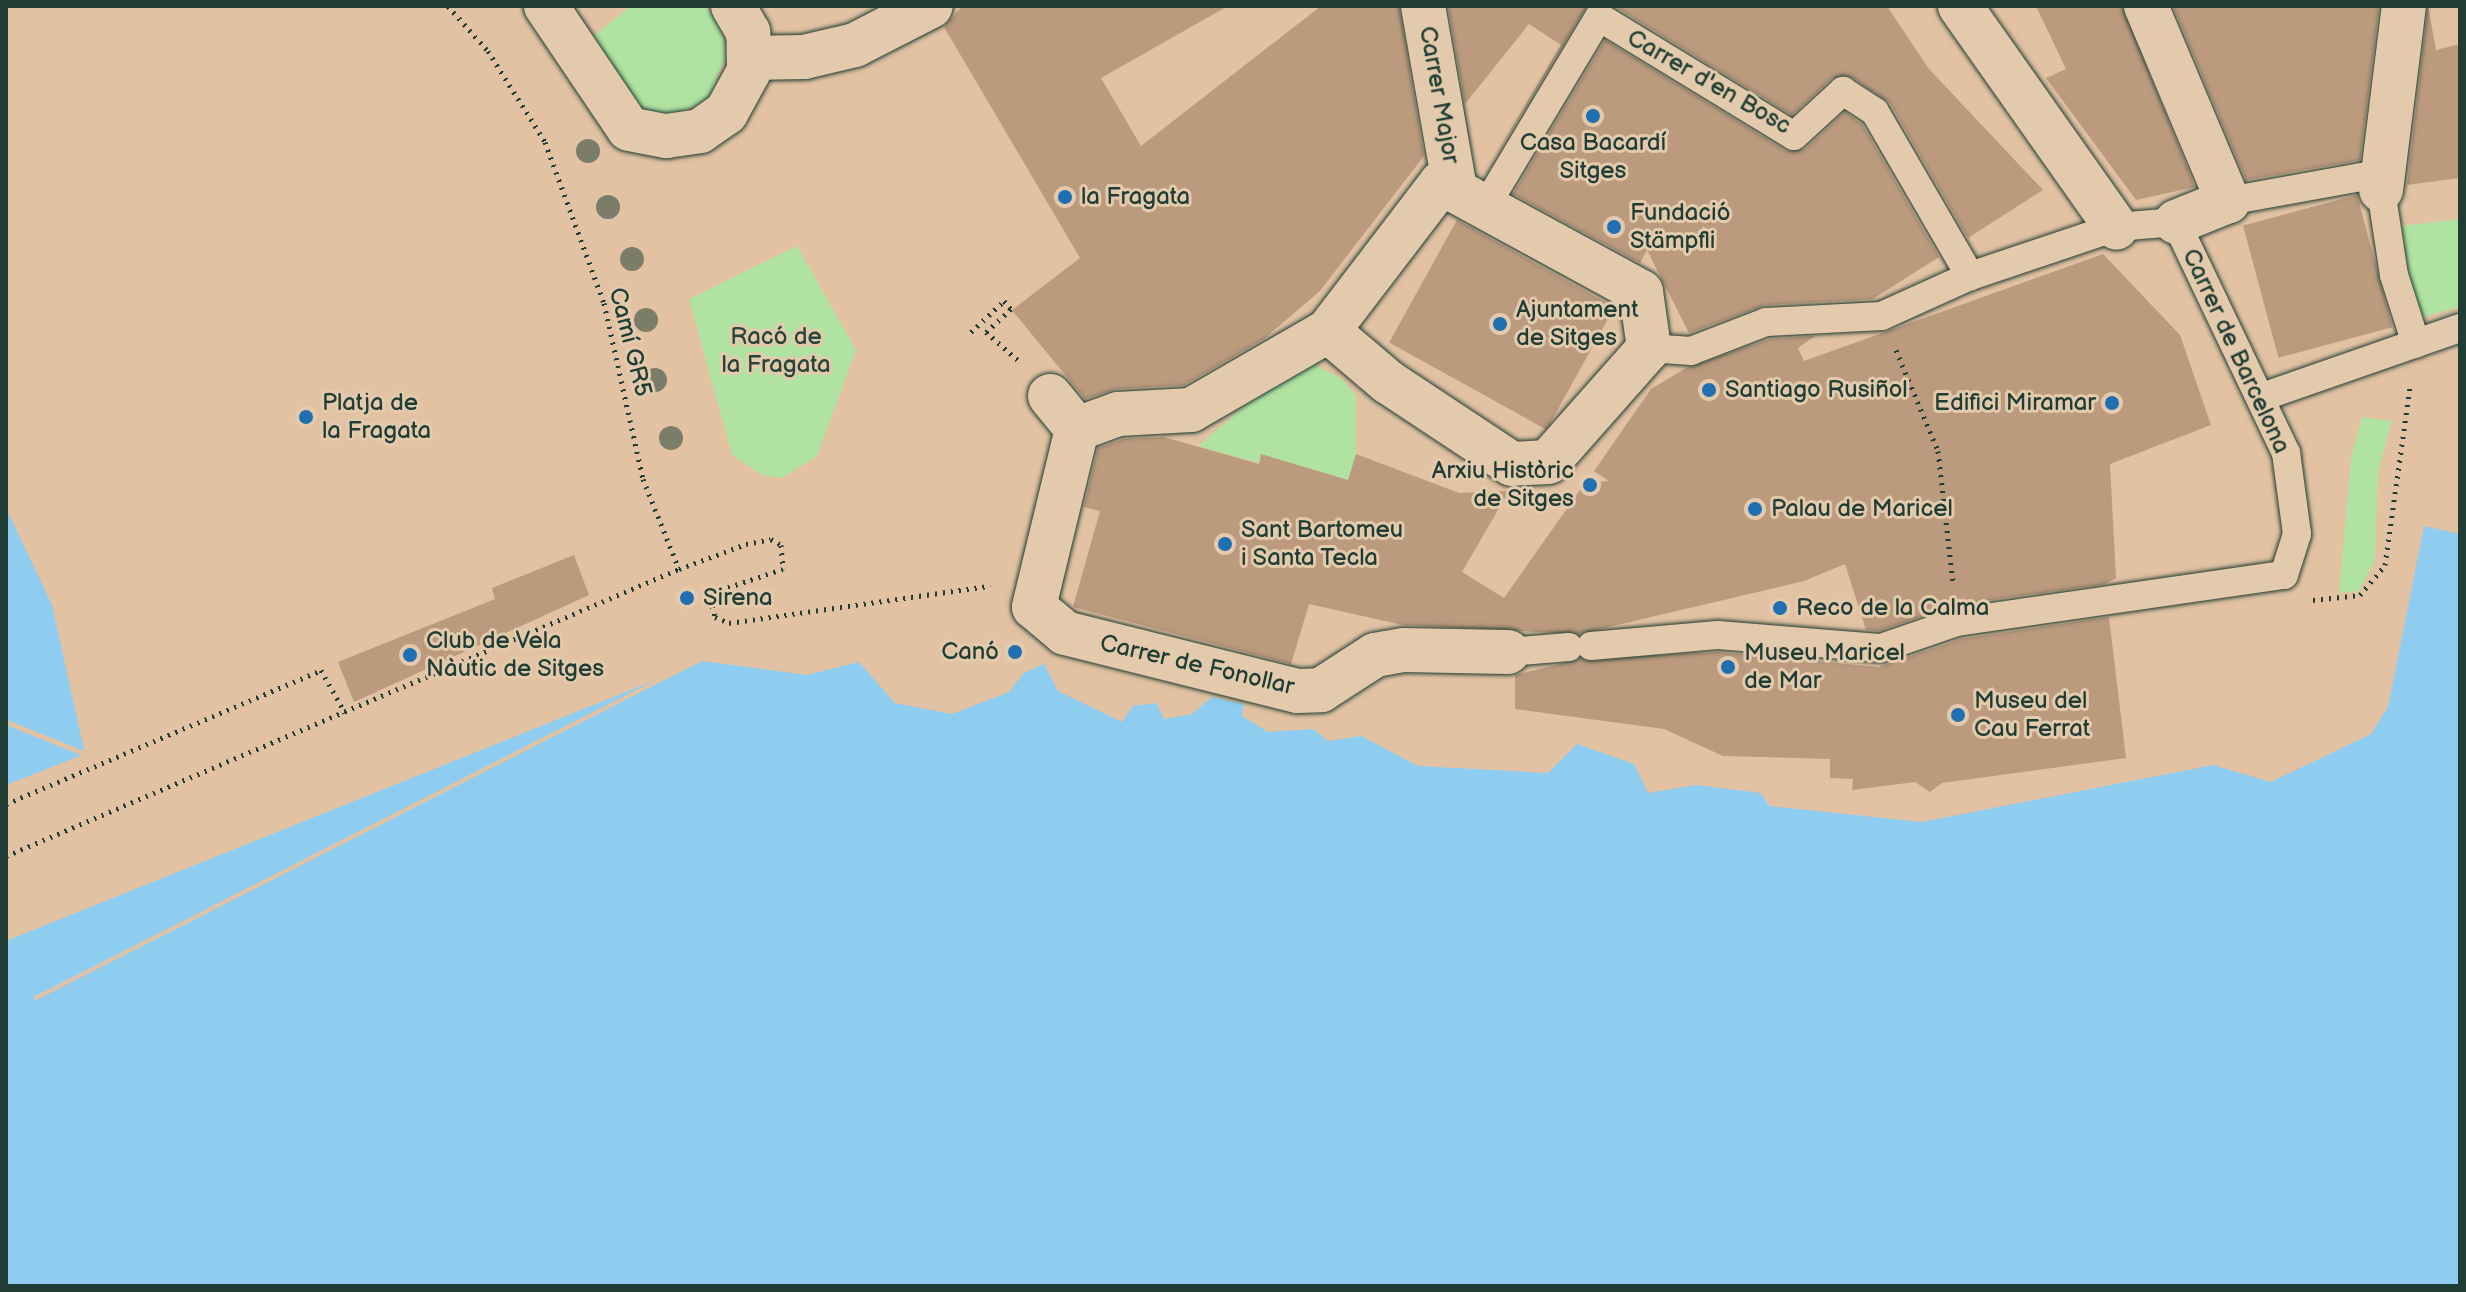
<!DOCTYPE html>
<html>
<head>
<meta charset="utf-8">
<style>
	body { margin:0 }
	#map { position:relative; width:2466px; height:1292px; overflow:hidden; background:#e2c2a3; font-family:"Balsamiq Sans",sans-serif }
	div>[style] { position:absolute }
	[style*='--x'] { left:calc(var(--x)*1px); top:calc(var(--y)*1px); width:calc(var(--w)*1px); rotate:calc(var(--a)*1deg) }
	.green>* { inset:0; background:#b0e2a2 }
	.water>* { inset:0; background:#8ecdef }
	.pier>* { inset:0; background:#e2c2a3; transform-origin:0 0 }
	.building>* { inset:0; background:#bb9a7e; transform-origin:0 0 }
	.path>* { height:5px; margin-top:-2.5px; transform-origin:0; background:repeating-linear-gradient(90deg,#1f3d34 0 2px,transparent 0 8px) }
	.roads { filter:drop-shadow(0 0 2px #1f3d34) drop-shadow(0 0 2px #1f3d34) }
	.lane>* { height:28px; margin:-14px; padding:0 14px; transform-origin:14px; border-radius:14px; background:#e4caac }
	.street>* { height:44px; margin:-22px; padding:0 22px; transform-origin:22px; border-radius:22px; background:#e4caac }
	.trees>* { width:24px; height:24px; margin:-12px; border-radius:50%; background:#7b7d69 }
	.dots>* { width:22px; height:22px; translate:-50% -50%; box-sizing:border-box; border:4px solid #e4caac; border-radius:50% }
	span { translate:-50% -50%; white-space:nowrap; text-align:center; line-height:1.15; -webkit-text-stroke:6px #e4caac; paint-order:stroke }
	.street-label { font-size:24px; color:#1f3d34 }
	.poi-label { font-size:24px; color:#1f3d34 }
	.left { translate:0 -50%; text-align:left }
	.right { translate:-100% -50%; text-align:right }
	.park-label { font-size:24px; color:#26453a }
	.frame { position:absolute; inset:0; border:8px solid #1f3d34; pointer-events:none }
</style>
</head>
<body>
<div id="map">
	<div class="green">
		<i style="clip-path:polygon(631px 6px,704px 6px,718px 20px,727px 53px,709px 98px,680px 114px,643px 113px,587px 41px)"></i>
		<i style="clip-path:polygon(2460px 219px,2460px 306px,2417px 319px,2401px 226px)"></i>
		<i style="clip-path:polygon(797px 246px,856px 350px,817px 456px,782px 478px,762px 475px,732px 455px,689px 299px)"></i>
		<i style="clip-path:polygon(1313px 364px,1342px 379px,1356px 396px,1356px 454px,1348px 480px,1261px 455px,1259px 463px,1198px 446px,1289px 368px)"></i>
		<i style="clip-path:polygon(2362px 417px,2392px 421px,2378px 471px,2375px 560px,2359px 591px,2339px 593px,2351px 458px)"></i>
	</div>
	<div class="water">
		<i style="clip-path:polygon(6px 508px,52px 605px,85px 754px,6px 785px)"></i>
		<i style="clip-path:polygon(2424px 526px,2460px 534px,2460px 1286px,6px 1286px,6px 941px,703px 661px,807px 675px,859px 662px,895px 703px,952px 714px,1009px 692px,1024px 673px,1044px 664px,1058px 691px,1122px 722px,1133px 706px,1156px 703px,1164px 719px,1192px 714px,1212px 697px,1244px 704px,1242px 716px,1268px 732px,1313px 729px,1328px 741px,1361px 736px,1418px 766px,1548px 773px,1577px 744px,1634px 764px,1648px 793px,1696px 785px,1761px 793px,1769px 806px,1922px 822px,2213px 765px,2271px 782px,2371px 734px,2388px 707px)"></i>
	</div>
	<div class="pier">
		<i style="left:701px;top:657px;width:4px;height:749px;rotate:63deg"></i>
		<i style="left:89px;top:753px;width:5px;height:89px;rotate:112deg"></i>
	</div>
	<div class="building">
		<i style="clip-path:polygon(962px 6px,1228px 6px,1101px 78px,1141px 146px,1321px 6px,1399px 6px,1424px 156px,1320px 291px,1264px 339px,1184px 385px,1116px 389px,1085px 399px,1012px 310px,1080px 258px,944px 27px)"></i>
		<i style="clip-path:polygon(1448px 6px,1587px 6px,1483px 177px,1561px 45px,1529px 24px,1465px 104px)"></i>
		<i style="clip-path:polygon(1614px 6px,1887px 6px,1929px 69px,2043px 190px,1968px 238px,1890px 103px,1852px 77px,1832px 78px,1792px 115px)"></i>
		<i style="clip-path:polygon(2036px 6px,2122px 6px,2195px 187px,2136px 200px,2046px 78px,2066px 69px)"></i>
		<i style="clip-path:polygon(2173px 6px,2379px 6px,2360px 160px,2246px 180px)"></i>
		<i style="clip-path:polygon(2428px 6px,2436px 50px,2460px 44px,2460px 178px,2407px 185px)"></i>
		<i style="clip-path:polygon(1605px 40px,1786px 151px,1805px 149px,1845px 112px,1862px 124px,1939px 257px,1873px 299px,1765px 305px,1689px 333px,1647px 250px,1640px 263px,1513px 194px)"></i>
		<i style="left:2357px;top:195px;width:137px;height:118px;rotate:75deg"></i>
		<i style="left:1457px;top:220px;width:180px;height:140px;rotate:29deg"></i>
		<i style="clip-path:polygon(2103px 254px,2180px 335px,2211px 425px,2110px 464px,2116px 578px,2105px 584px,1954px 605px,1879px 631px,1866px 630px,1845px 564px,1804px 581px,1579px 634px,1403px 625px,1309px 604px,1291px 664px,1073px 607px,1100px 511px,1084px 507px,1098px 448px,1123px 439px,1164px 437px,1259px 464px,1261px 454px,1348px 480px,1356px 454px,1459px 493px,1509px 491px,1462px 572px,1504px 598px,1585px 483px,1609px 481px,1594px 471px,1651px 389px,1686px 368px,1770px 339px,1815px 336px,1798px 348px,1804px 361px)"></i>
		<i style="clip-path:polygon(574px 555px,589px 595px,354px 702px,338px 662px,495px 599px,492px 588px)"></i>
		<i style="clip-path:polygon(2109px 617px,2126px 758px,1942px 783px,1930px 792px,1915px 782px,1852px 790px,1853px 779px,1830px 778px,1830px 759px,1723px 756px,1664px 729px,1515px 709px,1515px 675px,1581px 659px,1718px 652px,1879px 667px,1961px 639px)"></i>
	</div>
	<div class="path">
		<i style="--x:448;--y:6;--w:60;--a:48.4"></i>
		<i style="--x:488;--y:51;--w:107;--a:57.9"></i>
		<i style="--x:545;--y:142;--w:171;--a:69.9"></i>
		<i style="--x:604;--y:303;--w:180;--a:77.5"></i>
		<i style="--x:643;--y:479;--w:97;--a:68.2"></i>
		<i style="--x:679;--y:569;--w:72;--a:-20.5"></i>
		<i style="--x:746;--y:544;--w:25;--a:-11"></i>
		<i style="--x:771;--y:539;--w:12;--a:31"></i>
		<i style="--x:781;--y:545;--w:24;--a:85"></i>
		<i style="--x:783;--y:569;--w:66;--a:161.6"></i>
		<i style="--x:720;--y:590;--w:13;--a:141"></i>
		<i style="--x:710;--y:598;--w:20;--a:75"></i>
		<i style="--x:715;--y:617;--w:15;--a:23"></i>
		<i style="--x:729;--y:623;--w:264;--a:-8.1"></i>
		<i style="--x:971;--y:332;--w:45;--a:-43.2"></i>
		<i style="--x:1004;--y:301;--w:11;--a:49"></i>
		<i style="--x:1011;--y:309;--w:34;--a:137"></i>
		<i style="--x:986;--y:332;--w:45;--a:41.4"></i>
		<i style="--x:1896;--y:350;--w:109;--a:67.4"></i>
		<i style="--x:1938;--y:451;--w:132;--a:83.5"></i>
		<i style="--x:2313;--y:600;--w:47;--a:-6.1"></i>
		<i style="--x:2360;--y:595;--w:39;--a:-50"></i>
		<i style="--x:2385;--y:565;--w:179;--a:-82"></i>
		<i style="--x:6;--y:804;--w:342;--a:-23"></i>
		<i style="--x:321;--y:670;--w:49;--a:60.8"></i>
		<i style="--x:6;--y:856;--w:732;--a:-23.1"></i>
	</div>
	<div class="roads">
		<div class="lane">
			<i style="--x:2381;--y:190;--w:86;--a:81.3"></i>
			<i style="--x:2394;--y:275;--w:72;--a:72.3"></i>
			<i style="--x:2228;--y:201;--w:158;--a:-10.2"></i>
			<i style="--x:1487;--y:204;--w:218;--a:-59.1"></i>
			<i style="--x:1599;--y:17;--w:228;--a:31.4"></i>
			<i style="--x:1794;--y:136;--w:67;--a:-42.6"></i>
			<i style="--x:1843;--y:91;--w:38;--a:33"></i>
			<i style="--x:1875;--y:112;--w:190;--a:59.9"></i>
			<i style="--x:2262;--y:397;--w:210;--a:-19.2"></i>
			<i style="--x:1591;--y:646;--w:127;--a:-5"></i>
			<i style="--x:1718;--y:635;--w:164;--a:4.6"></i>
			<i style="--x:1881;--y:648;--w:80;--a:-18.9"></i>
			<i style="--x:1957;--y:622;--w:330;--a:-8.2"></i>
			<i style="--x:2284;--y:575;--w:43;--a:-72.4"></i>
			<i style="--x:2297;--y:534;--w:82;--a:-97.7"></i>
			<i style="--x:2286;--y:453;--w:256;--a:-115.5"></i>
			<i style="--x:2176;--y:222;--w:60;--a:175.2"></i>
			<i style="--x:2116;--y:227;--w:154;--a:161.4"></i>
			<i style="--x:1970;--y:276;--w:97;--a:155.6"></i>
			<i style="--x:1882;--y:316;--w:116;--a:177"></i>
			<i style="--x:1766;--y:322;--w:80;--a:158.9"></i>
			<i style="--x:1691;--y:351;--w:42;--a:-175.9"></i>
			<i style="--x:1508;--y:652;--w:61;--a:-4.7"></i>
		</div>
		<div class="street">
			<i style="--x:546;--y:6;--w:148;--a:56"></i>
			<i style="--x:629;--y:129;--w:38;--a:11"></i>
			<i style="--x:666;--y:136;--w:34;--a:-8"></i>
			<i style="--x:700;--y:131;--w:32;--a:-35"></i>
			<i style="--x:726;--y:113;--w:48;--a:-61.3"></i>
			<i style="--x:749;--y:71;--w:39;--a:-91"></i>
			<i style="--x:748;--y:32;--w:30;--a:-120"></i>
			<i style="--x:1423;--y:6;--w:181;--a:80.1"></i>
			<i style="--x:1960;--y:6;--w:271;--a:54.8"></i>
			<i style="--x:2146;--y:6;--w:212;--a:67.2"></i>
			<i style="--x:2228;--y:201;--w:56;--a:158"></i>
			<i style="--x:749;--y:58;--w:55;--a:-1"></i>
			<i style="--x:804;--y:57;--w:52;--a:-13.2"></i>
			<i style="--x:855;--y:45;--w:85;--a:-27.2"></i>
			<i style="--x:2381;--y:190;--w:185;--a:-82.9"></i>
			<i style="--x:1050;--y:396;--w:43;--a:50.7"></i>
			<i style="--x:1077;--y:429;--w:183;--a:103.6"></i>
			<i style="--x:1034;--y:607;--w:40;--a:40"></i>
			<i style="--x:1065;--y:633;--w:239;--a:14"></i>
			<i style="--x:1297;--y:691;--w:24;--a:-2"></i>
			<i style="--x:1321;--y:690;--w:64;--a:-32.9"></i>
			<i style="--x:1375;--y:655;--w:28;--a:-10"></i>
			<i style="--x:1403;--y:650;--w:105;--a:1.1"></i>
			<i style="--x:1077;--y:429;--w:44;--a:-20.1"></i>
			<i style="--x:1118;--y:414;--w:73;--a:-3.1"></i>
			<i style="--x:1191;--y:410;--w:158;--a:-30"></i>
			<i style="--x:1328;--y:331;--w:186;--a:-52.6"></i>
			<i style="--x:1441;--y:183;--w:228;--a:28.6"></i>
			<i style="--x:1641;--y:292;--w:57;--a:81.9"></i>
			<i style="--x:1649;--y:348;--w:152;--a:131.5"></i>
			<i style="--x:1548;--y:462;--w:36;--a:177"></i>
			<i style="--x:1512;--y:464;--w:149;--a:-146.5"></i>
			<i style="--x:1388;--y:382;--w:79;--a:-139.6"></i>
		</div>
	</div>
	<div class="trees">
		<i style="left:588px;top:151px"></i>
		<i style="left:608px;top:207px"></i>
		<i style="left:632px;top:259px"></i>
		<i style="left:646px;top:320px"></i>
		<i style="left:655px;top:380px"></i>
		<i style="left:671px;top:438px"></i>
	</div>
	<div class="dots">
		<i style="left:1593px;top:116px;background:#1f6fb2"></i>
		<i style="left:1065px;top:197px;background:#1f6fb2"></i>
		<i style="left:1614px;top:227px;background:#1f6fb2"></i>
		<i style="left:1500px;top:324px;background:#1f6fb2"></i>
		<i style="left:1709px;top:390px;background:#1f6fb2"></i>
		<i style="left:2112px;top:403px;background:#1f6fb2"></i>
		<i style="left:306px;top:417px;background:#1f6fb2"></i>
		<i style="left:1590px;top:485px;background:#1f6fb2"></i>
		<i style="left:1755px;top:509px;background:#1f6fb2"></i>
		<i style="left:1225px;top:544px;background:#1f6fb2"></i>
		<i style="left:687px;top:598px;background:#1f6fb2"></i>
		<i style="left:1780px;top:608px;background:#1f6fb2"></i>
		<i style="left:1015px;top:652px;background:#1f6fb2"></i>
		<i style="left:410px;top:655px;background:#1f6fb2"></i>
		<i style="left:1728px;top:667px;background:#1f6fb2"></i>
		<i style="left:1958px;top:715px;background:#1f6fb2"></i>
	</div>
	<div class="street-label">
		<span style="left:1709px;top:82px;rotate:30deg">Carrer d'en Bosc</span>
		<span style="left:1439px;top:95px;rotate:80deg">Carrer Major</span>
		<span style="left:630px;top:342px;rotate:76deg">Camí GR5</span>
		<span style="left:2236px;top:351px;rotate:65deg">Carrer de Barcelona</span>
		<span style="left:1197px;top:665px;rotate:13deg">Carrer de Fonollar</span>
	</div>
	<div class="poi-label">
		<span style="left:1593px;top:157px">Casa Bacardí<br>Sitges</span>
		<span class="left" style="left:1081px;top:197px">la Fragata</span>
		<span class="left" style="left:1630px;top:227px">Fundació<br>Stämpfli</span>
		<span class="left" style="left:1516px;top:324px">Ajuntament<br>de Sitges</span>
		<span class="left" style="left:1725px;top:390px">Santiago Rusiñol</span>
		<span class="left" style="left:322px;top:417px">Platja de<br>la Fragata</span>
		<span class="right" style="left:2096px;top:403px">Edifici Miramar</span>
		<span class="right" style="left:1574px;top:485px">Arxiu Històric<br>de Sitges</span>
		<span class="left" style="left:1771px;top:509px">Palau de Maricel</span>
		<span class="left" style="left:1241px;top:544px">Sant Bartomeu<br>i Santa Tecla</span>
		<span class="left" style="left:703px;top:598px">Sirena</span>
		<span class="left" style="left:1796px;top:608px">Reco de la Calma</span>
		<span class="left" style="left:426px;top:655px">Club de Vela<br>Nàutic de Sitges</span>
		<span class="right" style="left:999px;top:652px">Canó</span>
		<span class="left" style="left:1744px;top:667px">Museu Maricel<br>de Mar</span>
		<span class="left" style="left:1974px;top:715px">Museu del<br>Cau Ferrat</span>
	</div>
	<div class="park-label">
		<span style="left:776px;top:351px">Racó de<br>la Fragata</span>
	</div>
	<div class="frame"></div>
</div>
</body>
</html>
